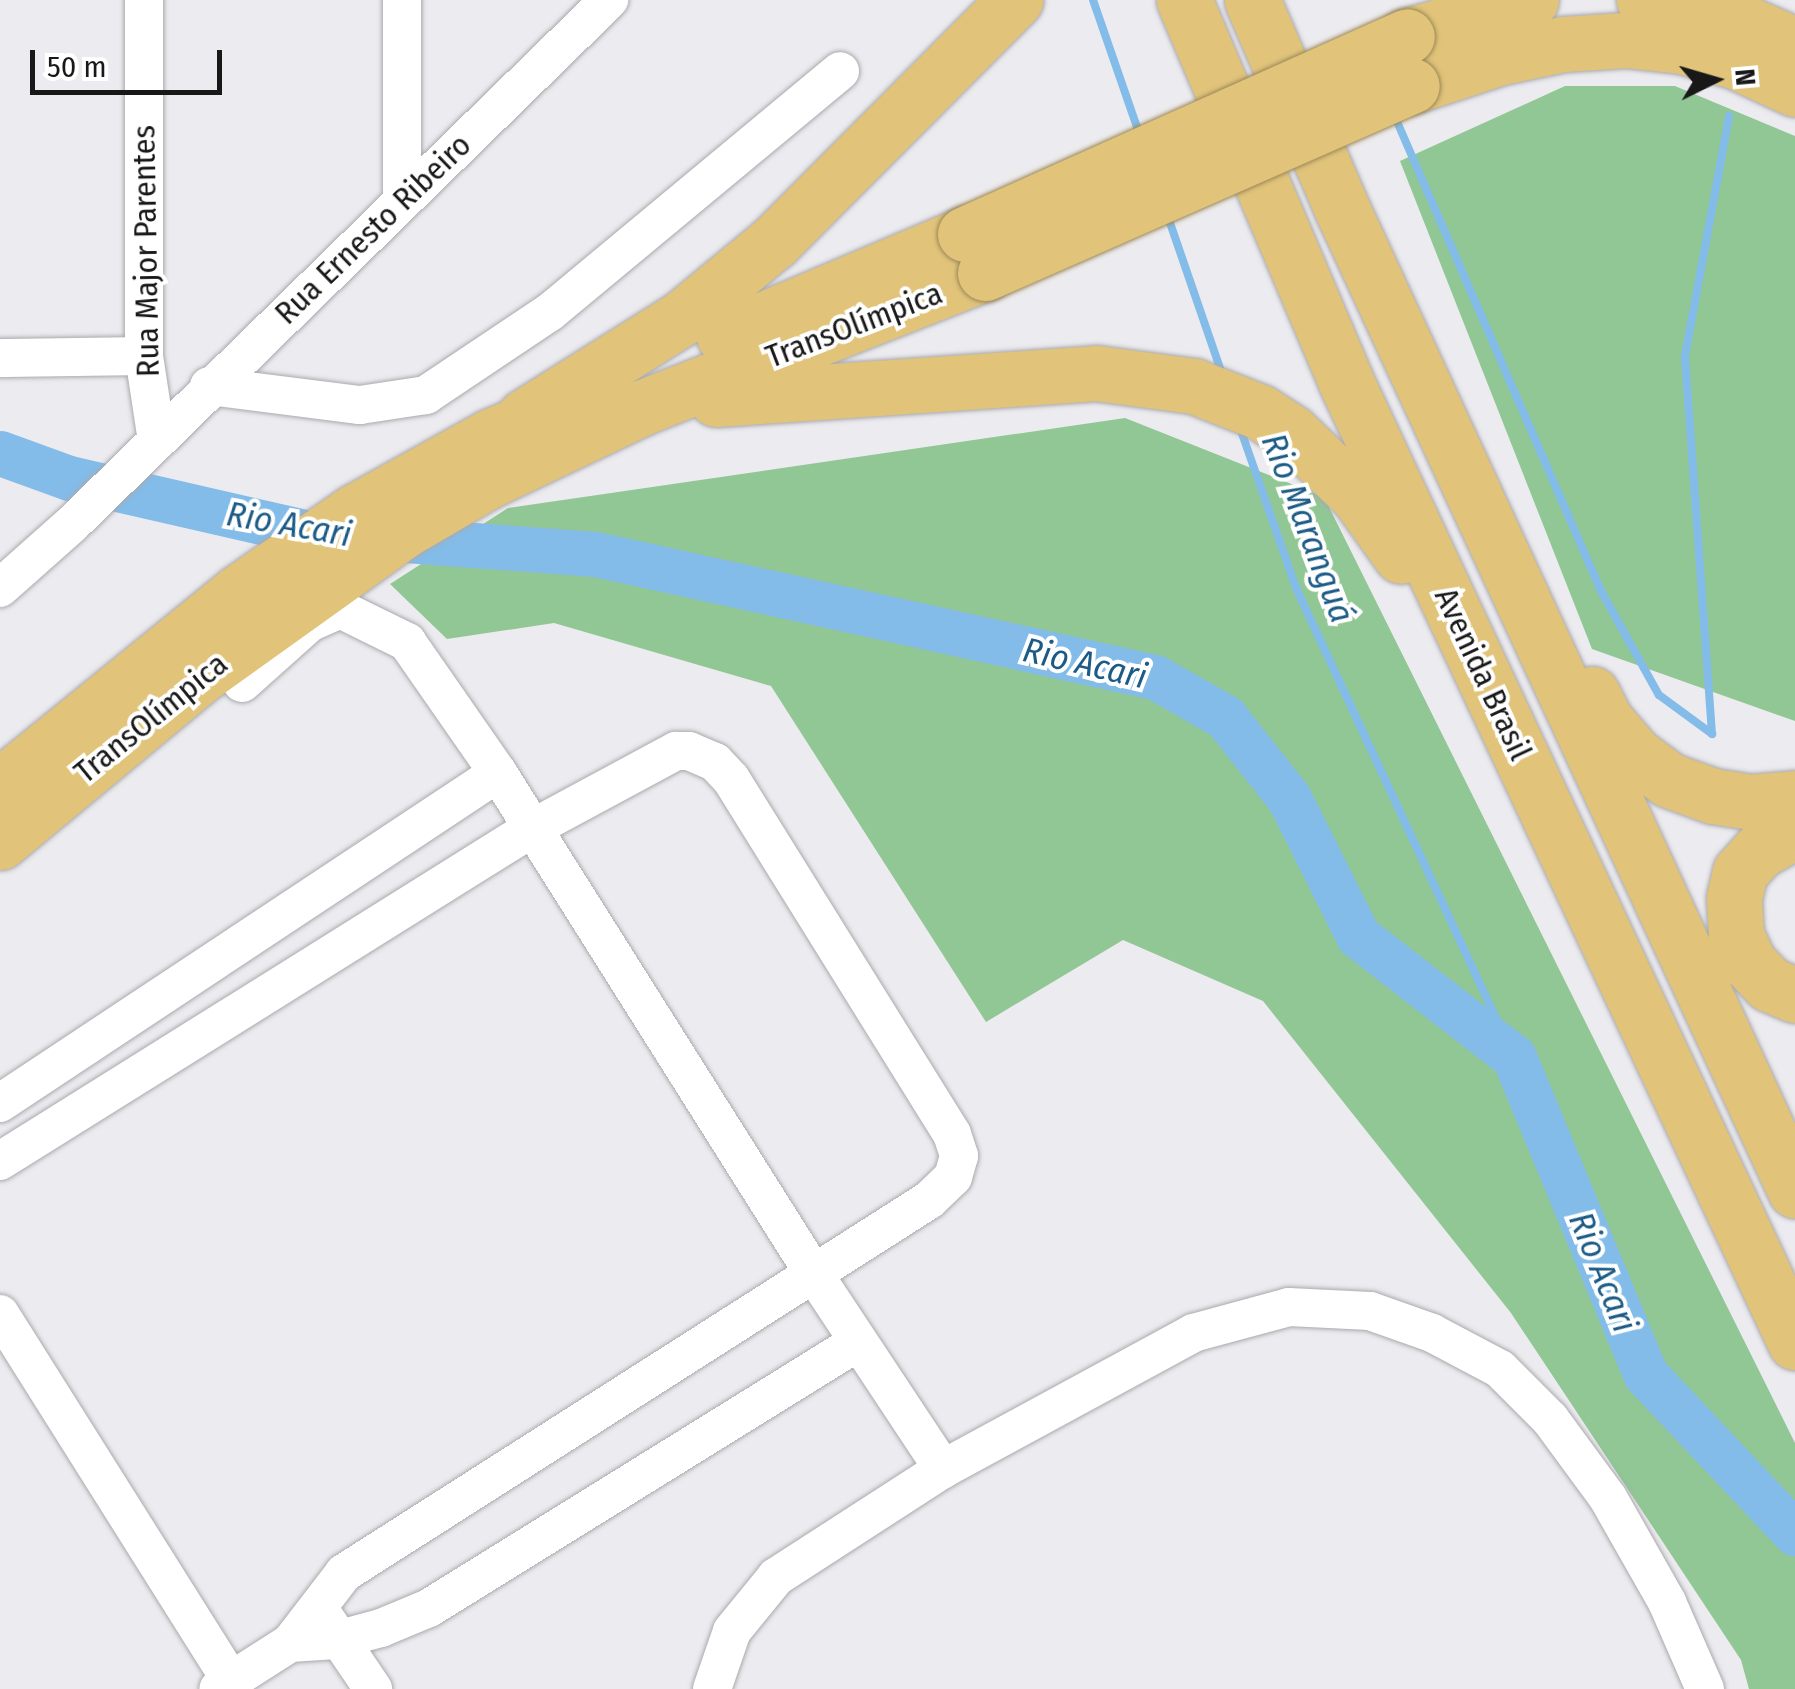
<!DOCTYPE html>
<html>
<head>
<meta charset="utf-8">
<style>
	body { margin:0 }
	#map { position:relative; width:1795px; height:1689px; overflow:hidden; background:#ecebef; font-family:"Fira Sans Condensed",sans-serif }
	div>[style] { position:absolute }
	[style*='--x'] { left:calc(var(--x)*1px); top:calc(var(--y)*1px); width:calc(var(--w)*1px); rotate:calc(var(--a)*1deg) }
	.forest>* { inset:0; background:#91c695 }
	.stream>* { height:8px; margin:-4px; padding:0 4px; transform-origin:4px; border-radius:4px; background:#83bce9 }
	.river>* { height:45px; margin:-22.5px; padding:0 22.5px; transform-origin:22.5px; border-radius:22.5px; background:#83bce9 }
	.roads { filter:drop-shadow(0 0 2px #aaaaae) drop-shadow(0 0 2px #aaaaae) }
	.minor>* { height:38px; margin:-19px; padding:0 19px; transform-origin:19px; border-radius:19px; background:#fff }
	.highway>* { height:55px; margin:-27.5px; padding:0 27.5px; transform-origin:27.5px; border-radius:27.5px; background:#e1c47a }
	.bridges { filter:drop-shadow(0 0 2px #9b8858) drop-shadow(0 0 2px #9b8858) }
	.highway-bridge>* { height:55px; margin:-27.5px; padding:0 27.5px; transform-origin:27.5px; border-radius:27.5px; background:#e1c47a }
	span { translate:-50% -50%; white-space:nowrap; text-align:center; line-height:1.15; -webkit-text-stroke:8px #fff; paint-order:stroke }
	.street-label { font-size:32px; color:#181819 }
	.water-label { font-size:35px; color:#1b5b86; font-style:italic }
	.north { position:absolute; left:1665px; top:30px; width:100px; height:100px; -webkit-text-stroke:8px #fff; paint-order:stroke; rotate:85deg; font-size:28px; font-weight:700; line-height:40px; text-align:center; color:#181819 }
	.north::after { content:''; display:block; margin:auto; width:35px; height:45px; background:#181819; clip-path:polygon(50% 0,100% 100%,50% 72%,0 100%) }
	.scale { position:absolute; left:30px; top:50px; width:192px; height:45px; box-sizing:border-box; border:5px solid #181819; border-top:0; padding-left:12px; font-size:30px; line-height:35px; white-space:nowrap; color:#181819; -webkit-text-stroke:8px #fff; paint-order:stroke }
</style>
</head>
<body>
<div id="map">
	<div class="forest">
		<i style="clip-path:polygon(1565px 86px,1675px 86px,1795px 136px,1795px 721px,1592px 649px,1400px 161px)"></i>
		<i style="clip-path:polygon(1125px 418px,1324px 497px,1795px 1443px,1795px 1689px,1749px 1689px,1741px 1660px,1511px 1313px,1263px 1001px,1123px 940px,986px 1022px,771px 686px,554px 623px,447px 639px,390px 584px,508px 508px)"></i>
	</div>
	<div class="stream">
		<i style="--x:1093;--y:0;--w:141;--a:70.9"></i>
		<i style="--x:1395;--y:117;--w:517;--a:66.51"></i>
		<i style="--x:1601;--y:591;--w:119;--a:60.9"></i>
		<i style="--x:1659;--y:695;--w:66;--a:36.3"></i>
		<i style="--x:1712;--y:734;--w:379;--a:-94.1"></i>
		<i style="--x:1685;--y:356;--w:244;--a:-79.6"></i>
		<i style="--x:1168;--y:217;--w:166;--a:71"></i>
		<i style="--x:1239;--y:425;--w:173;--a:70.7"></i>
		<i style="--x:1296;--y:588;--w:517;--a:65.07"></i>
	</div>
	<div class="river">
		<i style="--x:0;--y:453;--w:73;--a:19.9"></i>
		<i style="--x:69;--y:478;--w:247;--a:12.9"></i>
		<i style="--x:310;--y:533;--w:286;--a:4.2"></i>
		<i style="--x:595;--y:554;--w:573;--a:12.39"></i>
		<i style="--x:1155;--y:677;--w:81;--a:29.7"></i>
		<i style="--x:1225;--y:717;--w:103;--a:51.7"></i>
		<i style="--x:1289;--y:798;--w:154;--a:63.4"></i>
		<i style="--x:1358;--y:936;--w:197;--a:37.8"></i>
		<i style="--x:1514;--y:1057;--w:343;--a:67.5"></i>
		<i style="--x:1645;--y:1374;--w:219;--a:46.7"></i>
	</div>
	<div class="roads">
		<div class="minor">
			<i style="--x:144;--y:0;--w:356;--a:90"></i>
			<i style="--x:144;--y:356;--w:86;--a:81.3"></i>
			<i style="--x:402;--y:200;--w:200;--a:-90"></i>
			<i style="--x:0;--y:358;--w:144;--a:-0.8"></i>
			<i style="--x:209;--y:386;--w:152;--a:7.2"></i>
			<i style="--x:360;--y:405;--w:67;--a:-8.6"></i>
			<i style="--x:426;--y:395;--w:149;--a:-33.8"></i>
			<i style="--x:550;--y:312;--w:377;--a:-39.7"></i>
			<i style="--x:0;--y:588;--w:95;--a:-41.6"></i>
			<i style="--x:71;--y:525;--w:752;--a:-44.3"></i>
			<i style="--x:242;--y:683;--w:90;--a:-41.8"></i>
			<i style="--x:309;--y:623;--w:34;--a:-24"></i>
			<i style="--x:340;--y:609;--w:75;--a:26.2"></i>
			<i style="--x:407;--y:642;--w:160;--a:55.2"></i>
			<i style="--x:498;--y:773;--w:592;--a:57.76"></i>
			<i style="--x:814;--y:1274;--w:234;--a:56.5"></i>
			<i style="--x:0;--y:1103;--w:597;--a:-33.53"></i>
			<i style="--x:0;--y:1161;--w:626;--a:-32.02"></i>
			<i style="--x:531;--y:829;--w:165;--a:-28.3"></i>
			<i style="--x:676;--y:751;--w:13;--a:0"></i>
			<i style="--x:689;--y:751;--w:28;--a:23"></i>
			<i style="--x:715;--y:762;--w:23;--a:47"></i>
			<i style="--x:731;--y:779;--w:418;--a:58.1"></i>
			<i style="--x:952;--y:1134;--w:23;--a:72"></i>
			<i style="--x:959;--y:1156;--w:22;--a:106"></i>
			<i style="--x:953;--y:1177;--w:33;--a:136"></i>
			<i style="--x:929;--y:1200;--w:694;--a:147.48"></i>
			<i style="--x:344;--y:1573;--w:88;--a:127.6"></i>
			<i style="--x:290;--y:1643;--w:85;--a:147.4"></i>
			<i style="--x:0;--y:1314;--w:434;--a:57.8"></i>
			<i style="--x:325;--y:1618;--w:86;--a:55.9"></i>
			<i style="--x:290;--y:1643;--w:46;--a:-3.7"></i>
			<i style="--x:336;--y:1640;--w:47;--a:-14.9"></i>
			<i style="--x:381;--y:1628;--w:52;--a:-22.6"></i>
			<i style="--x:429;--y:1608;--w:505;--a:-31.8"></i>
			<i style="--x:712;--y:1689;--w:61;--a:-71"></i>
			<i style="--x:732;--y:1631;--w:70;--a:-50.8"></i>
			<i style="--x:776;--y:1577;--w:199;--a:-32.9"></i>
			<i style="--x:943;--y:1469;--w:285;--a:-28.5"></i>
			<i style="--x:1193;--y:1333;--w:99;--a:-15.2"></i>
			<i style="--x:1289;--y:1307;--w:81;--a:2.8"></i>
			<i style="--x:1370;--y:1311;--w:66;--a:19.5"></i>
			<i style="--x:1432;--y:1333;--w:77;--a:27.9"></i>
			<i style="--x:1500;--y:1369;--w:71;--a:45"></i>
			<i style="--x:1550;--y:1419;--w:98;--a:53.7"></i>
			<i style="--x:1608;--y:1498;--w:120;--a:60.4"></i>
			<i style="--x:1667;--y:1602;--w:95;--a:66.4"></i>
		</div>
		<div class="highway">
			<i style="--x:1184;--y:0;--w:415;--a:67"></i>
			<i style="--x:1346;--y:382;--w:1060;--a:64.93"></i>
			<i style="--x:1252;--y:0;--w:228;--a:66.7"></i>
			<i style="--x:1342;--y:209;--w:1081;--a:65.21"></i>
			<i style="--x:1644;--y:0;--w:109;--a:13.3"></i>
			<i style="--x:1750;--y:25;--w:36;--a:24"></i>
			<i style="--x:1407;--y:36;--w:129;--a:-16.2"></i>
			<i style="--x:1412;--y:86;--w:94;--a:-18"></i>
			<i style="--x:1501;--y:57;--w:63;--a:-11.8"></i>
			<i style="--x:1563;--y:44;--w:63;--a:-3.6"></i>
			<i style="--x:1626;--y:40;--w:56;--a:6.1"></i>
			<i style="--x:1682;--y:46;--w:55;--a:15.8"></i>
			<i style="--x:1735;--y:61;--w:66;--a:25"></i>
			<i style="--x:724;--y:336;--w:262;--a:-22.9"></i>
			<i style="--x:716;--y:399;--w:381;--a:-3.9"></i>
			<i style="--x:1096;--y:373;--w:99;--a:7.6"></i>
			<i style="--x:1194;--y:386;--w:71;--a:21.5"></i>
			<i style="--x:1260;--y:412;--w:37;--a:33"></i>
			<i style="--x:1291;--y:432;--w:94;--a:43.7"></i>
			<i style="--x:1359;--y:497;--w:72;--a:54.6"></i>
			<i style="--x:524;--y:417;--w:186;--a:-32.1"></i>
			<i style="--x:682;--y:318;--w:119;--a:-39.6"></i>
			<i style="--x:774;--y:242;--w:342;--a:-45.1"></i>
			<i style="--x:1592;--y:694;--w:29;--a:63"></i>
			<i style="--x:1605;--y:720;--w:46;--a:49.4"></i>
			<i style="--x:1635;--y:755;--w:42;--a:36.3"></i>
			<i style="--x:1669;--y:780;--w:47;--a:20"></i>
			<i style="--x:1713;--y:796;--w:38;--a:9"></i>
			<i style="--x:1751;--y:802;--w:44;--a:-5.2"></i>
			<i style="--x:0;--y:786;--w:308;--a:-39.1"></i>
			<i style="--x:239;--y:592;--w:140;--a:-34.8"></i>
			<i style="--x:354;--y:512;--w:157;--a:-29"></i>
			<i style="--x:491;--y:436;--w:77;--a:-22.9"></i>
			<i style="--x:1795;--y:831;--w:41;--a:150.9"></i>
			<i style="--x:1759;--y:851;--w:28;--a:132"></i>
			<i style="--x:1740;--y:872;--w:27;--a:103"></i>
			<i style="--x:1734;--y:898;--w:37;--a:87"></i>
			<i style="--x:1736;--y:935;--w:31;--a:65"></i>
			<i style="--x:1749;--y:963;--w:29;--a:46"></i>
			<i style="--x:1769;--y:984;--w:28;--a:23"></i>
			<i style="--x:0;--y:842;--w:255;--a:-39.7"></i>
			<i style="--x:196;--y:679;--w:256;--a:-35.6"></i>
			<i style="--x:404;--y:530;--w:95;--a:-30.3"></i>
			<i style="--x:486;--y:482;--w:174;--a:-25.5"></i>
			<i style="--x:643;--y:407;--w:367;--a:-21.4"></i>
		</div>
	</div>
	<div class="bridges">
		<div class="highway-bridge">
			<i style="--x:965;--y:234;--w:484;--a:-24.1"></i>
			<i style="--x:985;--y:273;--w:466;--a:-23.7"></i>
		</div>
	</div>
	<div class="street-label">
		<span style="left:373px;top:229px;rotate:-44deg">Rua Ernesto Ribeiro</span>
		<span style="left:146px;top:251px;rotate:-91deg">Rua Major Parentes</span>
		<span style="left:854px;top:325px;rotate:-21deg">TransOlímpica</span>
		<span style="left:1483px;top:674px;rotate:65deg">Avenida Brasil</span>
		<span style="left:151px;top:718px;rotate:-39deg">TransOlímpica</span>
	</div>
	<div class="water-label">
		<span style="left:289px;top:524px;rotate:10deg">Rio Acari</span>
		<span style="left:1308px;top:528px;rotate:69deg">Rio Maranguá</span>
		<span style="left:1085px;top:663px;rotate:13deg">Rio Acari</span>
		<span style="left:1603px;top:1272px;rotate:68deg">Rio Acari</span>
	</div>
	<div class="north">N</div>
	<div class="scale">50 m</div>
</div>
</body>
</html>
